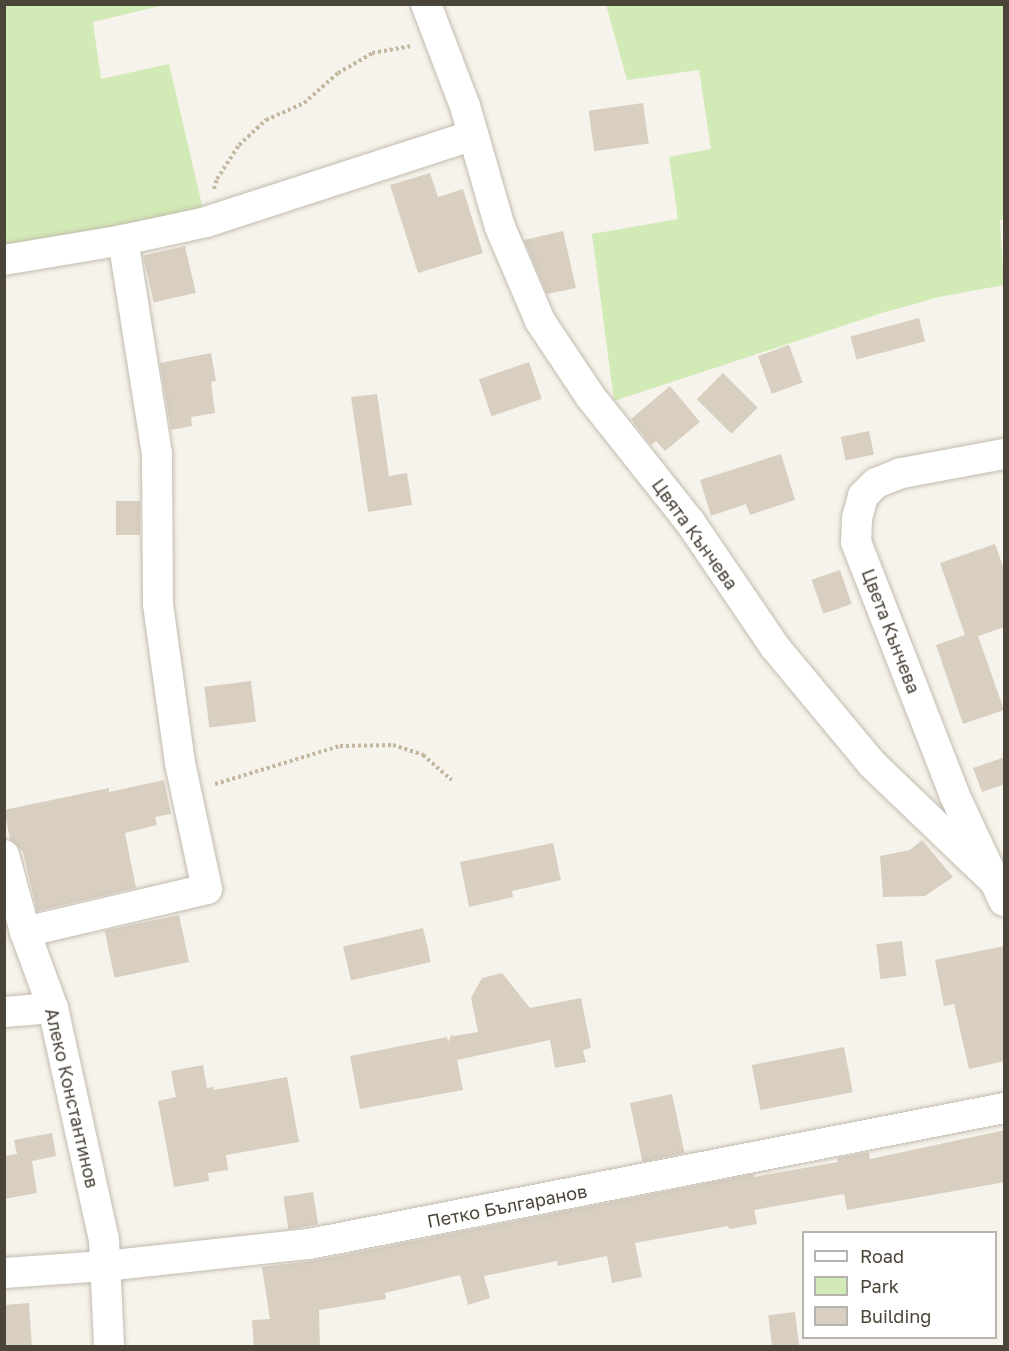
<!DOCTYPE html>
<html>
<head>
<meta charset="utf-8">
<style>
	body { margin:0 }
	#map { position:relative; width:1009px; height:1351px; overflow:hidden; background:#f6f3ec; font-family:"Golos Text",sans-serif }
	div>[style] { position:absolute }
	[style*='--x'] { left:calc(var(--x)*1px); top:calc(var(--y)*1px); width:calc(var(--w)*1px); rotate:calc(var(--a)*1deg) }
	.green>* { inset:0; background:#d2eab5 }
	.building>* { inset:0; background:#d8cfc1; transform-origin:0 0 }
	.path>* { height:4px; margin-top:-2px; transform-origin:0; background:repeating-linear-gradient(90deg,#c4b79f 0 3px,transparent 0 6px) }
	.roads { filter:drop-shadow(0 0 2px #c2bbae) drop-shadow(0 0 2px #c2bbae) }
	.minor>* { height:30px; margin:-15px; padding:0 15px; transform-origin:15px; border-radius:15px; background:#fff }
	span { translate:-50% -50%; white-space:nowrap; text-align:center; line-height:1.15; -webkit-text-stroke:4.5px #fff; paint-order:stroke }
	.street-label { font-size:18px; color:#4b4439 }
	.frame { position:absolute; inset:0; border:6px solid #4b4439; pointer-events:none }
	.legend { position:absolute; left:802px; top:1231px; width:195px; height:108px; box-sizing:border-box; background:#fff; border:2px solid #b7b4b0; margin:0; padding:8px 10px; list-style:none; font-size:18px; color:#4b4439 }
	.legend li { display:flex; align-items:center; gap:12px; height:30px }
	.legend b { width:30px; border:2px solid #b7b4b0 }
</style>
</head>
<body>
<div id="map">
	<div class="green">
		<i style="clip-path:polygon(5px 5px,164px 5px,93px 22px,101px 79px,169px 64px,206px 222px,5px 259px)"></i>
		<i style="clip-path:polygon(606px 5px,1004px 5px,1004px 219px,1000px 220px,1004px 285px,939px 297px,882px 313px,614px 401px,592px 234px,678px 219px,669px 157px,711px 149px,699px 70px,627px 80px)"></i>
	</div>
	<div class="building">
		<i style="left:643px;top:103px;width:41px;height:55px;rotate:82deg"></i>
		<i style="clip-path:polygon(430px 173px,438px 197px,463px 189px,483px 253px,418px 273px,390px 185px)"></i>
		<i style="clip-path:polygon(563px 231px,576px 288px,547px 294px,524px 240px)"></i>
		<i style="left:185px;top:246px;width:48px;height:43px;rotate:77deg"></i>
		<i style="left:919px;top:318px;width:24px;height:71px;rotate:75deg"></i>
		<i style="left:789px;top:345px;width:40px;height:33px;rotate:70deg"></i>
		<i style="clip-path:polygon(211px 353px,216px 381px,211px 382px,215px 413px,191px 417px,192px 426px,171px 430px,160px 363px)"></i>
		<i style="left:529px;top:362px;width:39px;height:53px;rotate:71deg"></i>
		<i style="left:723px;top:373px;width:49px;height:37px;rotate:45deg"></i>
		<i style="clip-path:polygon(670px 386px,700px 422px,665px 451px,656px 441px,651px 445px,631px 419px)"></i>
		<i style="clip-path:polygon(377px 394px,389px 476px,407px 473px,412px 505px,368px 512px,351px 397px)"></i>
		<i style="left:869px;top:431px;width:24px;height:29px;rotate:78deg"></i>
		<i style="clip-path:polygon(781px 454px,795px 500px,750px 515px,746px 504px,711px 516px,700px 480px)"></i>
		<i style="left:140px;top:501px;width:34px;height:24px;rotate:90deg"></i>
		<i style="clip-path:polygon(995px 544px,1005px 572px,1005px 627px,978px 636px,1004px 710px,963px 724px,936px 645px,965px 635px,940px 563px)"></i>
		<i style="left:840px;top:570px;width:36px;height:30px;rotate:71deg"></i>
		<i style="left:251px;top:681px;width:41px;height:47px;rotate:83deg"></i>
		<i style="clip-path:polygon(1005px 757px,1005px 784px,982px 792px,973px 768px)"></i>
		<i style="clip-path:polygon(164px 780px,171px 814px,155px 817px,157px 825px,125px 833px,136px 888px,37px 911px,23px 852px,10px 839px,4px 810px,109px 788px,109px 792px)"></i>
		<i style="clip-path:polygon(922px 840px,953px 877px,925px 896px,883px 897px,880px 856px,910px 850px)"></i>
		<i style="clip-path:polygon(553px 843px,561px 880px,512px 891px,513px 897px,469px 907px,460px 862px)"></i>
		<i style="left:179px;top:915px;width:48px;height:76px;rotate:78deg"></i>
		<i style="left:423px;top:928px;width:35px;height:82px;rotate:77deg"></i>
		<i style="left:902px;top:941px;width:35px;height:26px;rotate:83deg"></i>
		<i style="clip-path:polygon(1005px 946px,1005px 1061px,969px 1069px,954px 1004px,944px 1006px,935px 960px)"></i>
		<i style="clip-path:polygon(502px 973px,530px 1008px,581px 998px,591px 1048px,583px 1050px,586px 1062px,555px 1068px,550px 1040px,457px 1060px,463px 1090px,360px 1109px,350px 1056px,447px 1037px,448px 1042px,452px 1034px,453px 1036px,478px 1032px,471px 998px,482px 978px)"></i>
		<i style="left:844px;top:1047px;width:46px;height:94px;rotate:79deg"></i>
		<i style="clip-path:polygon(203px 1065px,207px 1088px,214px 1087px,214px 1090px,287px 1077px,299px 1142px,226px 1155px,228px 1170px,208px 1173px,209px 1181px,174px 1187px,158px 1101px,176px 1097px,171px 1071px)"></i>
		<i style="left:672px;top:1094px;width:60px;height:43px;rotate:78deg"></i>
		<i style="clip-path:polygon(1005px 1130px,1005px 1182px,847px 1210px,844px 1194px,754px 1210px,757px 1224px,729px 1229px,728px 1226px,635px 1243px,642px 1277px,612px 1283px,607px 1256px,558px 1266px,557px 1261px,484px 1276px,490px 1298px,468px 1305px,460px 1275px,385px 1293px,386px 1299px,319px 1310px,320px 1347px,254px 1347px,252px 1320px,270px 1319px,262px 1267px,312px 1261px,754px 1174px,754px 1177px,838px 1162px,837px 1158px,869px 1152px,870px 1159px)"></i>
		<i style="clip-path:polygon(52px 1133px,56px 1156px,32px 1161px,37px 1193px,4px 1199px,4px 1156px,17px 1154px,14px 1140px)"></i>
		<i style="left:313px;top:1192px;width:33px;height:30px;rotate:81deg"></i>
		<i style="clip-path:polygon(29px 1303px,32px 1347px,4px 1347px,4px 1305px)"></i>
		<i style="left:795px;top:1312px;width:35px;height:27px;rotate:83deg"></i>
	</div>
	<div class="path">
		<i style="--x:214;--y:189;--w:10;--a:-73"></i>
		<i style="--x:217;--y:179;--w:40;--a:-57.1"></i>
		<i style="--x:239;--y:145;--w:37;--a:-43"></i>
		<i style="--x:266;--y:120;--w:42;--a:-24.1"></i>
		<i style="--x:304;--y:103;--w:45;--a:-41.4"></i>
		<i style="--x:338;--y:73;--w:39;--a:-30"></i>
		<i style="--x:372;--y:53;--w:39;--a:-10"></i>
		<i style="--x:215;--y:784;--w:131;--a:-16.9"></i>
		<i style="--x:340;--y:746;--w:53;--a:-1.1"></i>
		<i style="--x:393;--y:745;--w:32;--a:18"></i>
		<i style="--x:423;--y:755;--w:38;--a:41"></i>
	</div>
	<div class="roads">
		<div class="minor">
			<i style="--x:426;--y:4;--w:109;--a:69.1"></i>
			<i style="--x:465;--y:106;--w:126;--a:73.9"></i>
			<i style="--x:500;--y:227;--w:102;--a:66.9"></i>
			<i style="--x:540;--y:321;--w:90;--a:56.3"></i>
			<i style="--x:590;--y:396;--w:161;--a:51.6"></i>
			<i style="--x:690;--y:522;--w:151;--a:55.8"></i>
			<i style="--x:775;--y:647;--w:152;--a:50.3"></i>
			<i style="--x:872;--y:764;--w:170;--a:43.8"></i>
			<i style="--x:4;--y:260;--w:121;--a:-9.5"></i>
			<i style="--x:123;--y:240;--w:85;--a:-12.2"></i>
			<i style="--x:206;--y:222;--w:281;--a:-18"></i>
			<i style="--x:1004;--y:454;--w:105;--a:169.5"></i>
			<i style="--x:901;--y:473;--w:27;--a:158"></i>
			<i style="--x:876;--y:483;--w:18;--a:135"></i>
			<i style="--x:863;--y:496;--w:23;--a:105"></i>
			<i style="--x:857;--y:518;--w:24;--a:92"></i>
			<i style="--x:856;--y:542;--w:270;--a:68.7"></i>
			<i style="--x:954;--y:794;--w:118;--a:65"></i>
			<i style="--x:4;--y:855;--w:80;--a:74.7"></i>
			<i style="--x:25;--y:932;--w:81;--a:69.8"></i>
			<i style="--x:53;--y:1008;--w:237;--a:77.6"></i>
			<i style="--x:104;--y:1239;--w:107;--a:87.3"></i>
			<i style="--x:25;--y:932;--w:187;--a:-13.3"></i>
			<i style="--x:207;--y:889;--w:129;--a:-102.1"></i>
			<i style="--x:180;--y:763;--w:161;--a:-97.9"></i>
			<i style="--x:158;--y:604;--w:150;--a:-90.4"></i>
			<i style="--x:157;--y:454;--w:217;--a:-99"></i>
			<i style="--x:4;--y:1012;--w:49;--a:-4.7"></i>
			<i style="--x:4;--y:1273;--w:101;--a:-4"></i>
			<i style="--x:105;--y:1266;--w:205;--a:-6.2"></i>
			<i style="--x:309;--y:1244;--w:708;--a:-11.07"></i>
		</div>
	</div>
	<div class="street-label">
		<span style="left:695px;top:534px;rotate:54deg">Цвята Кънчева</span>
		<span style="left:891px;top:631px;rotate:69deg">Цвета Кънчева</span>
		<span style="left:72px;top:1098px;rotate:77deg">Алеко Константинов</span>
		<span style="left:507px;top:1206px;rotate:-11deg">Петко Българанов</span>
	</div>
	<div class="frame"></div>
	<ul class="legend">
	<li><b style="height:8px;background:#fff"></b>Road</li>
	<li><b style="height:16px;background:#d2eab5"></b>Park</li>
	<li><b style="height:16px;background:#d8cfc1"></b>Building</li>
	</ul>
</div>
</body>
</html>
